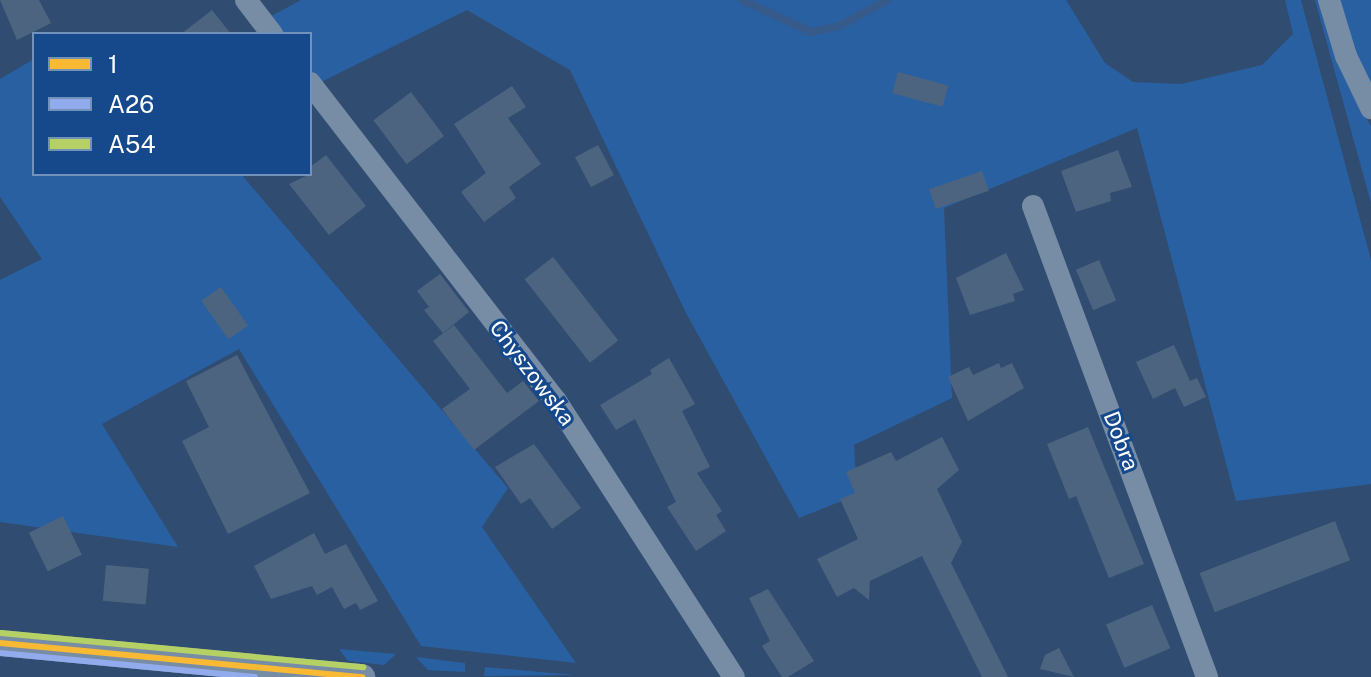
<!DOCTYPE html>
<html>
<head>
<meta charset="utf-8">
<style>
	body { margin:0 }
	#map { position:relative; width:1371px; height:677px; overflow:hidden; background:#304c70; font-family:"Public Sans",sans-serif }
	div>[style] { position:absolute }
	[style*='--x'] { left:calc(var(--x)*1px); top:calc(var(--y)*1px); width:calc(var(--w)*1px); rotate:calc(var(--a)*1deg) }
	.green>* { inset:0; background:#2960a1 }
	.stream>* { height:8px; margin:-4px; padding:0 4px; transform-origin:4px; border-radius:4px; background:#365b8a }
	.building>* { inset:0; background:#4d6480; transform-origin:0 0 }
	.minor>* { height:22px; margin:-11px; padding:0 11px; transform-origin:11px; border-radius:11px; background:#778ca5 }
	.tertiary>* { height:26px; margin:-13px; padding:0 13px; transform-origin:13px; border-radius:13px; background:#778ca5 }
	.bus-1>* { height:6px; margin:-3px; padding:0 3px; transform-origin:3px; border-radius:3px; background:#fab933 }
	.bus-2>* { height:6px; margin:-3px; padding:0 3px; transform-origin:3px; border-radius:3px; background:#92abed }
	.bus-3>* { height:6px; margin:-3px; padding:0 3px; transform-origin:3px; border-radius:3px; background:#b5d065 }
	span { translate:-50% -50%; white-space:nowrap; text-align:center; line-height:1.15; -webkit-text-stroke:6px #15498b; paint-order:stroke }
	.street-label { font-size:22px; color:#fff }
	.legend { position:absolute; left:32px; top:32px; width:280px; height:144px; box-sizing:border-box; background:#15498b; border:2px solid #7392b9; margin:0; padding:10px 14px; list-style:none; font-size:24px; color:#fff }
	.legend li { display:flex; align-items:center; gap:16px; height:40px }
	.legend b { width:40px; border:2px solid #7392b9 }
</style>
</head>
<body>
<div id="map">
	<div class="green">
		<i style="clip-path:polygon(301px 0,1066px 0,1105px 63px,1133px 82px,1181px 84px,1262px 65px,1293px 34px,1285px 0,1301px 0,1371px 260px,1371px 484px,1236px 501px,1137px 128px,944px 208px,952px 398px,854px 445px,857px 495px,799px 518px,686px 313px,570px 70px,467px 10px,317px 84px,310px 76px,310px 34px,274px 34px,262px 21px)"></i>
		<i style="clip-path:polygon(1315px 0,1321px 0,1346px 80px,1371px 126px,1371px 203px)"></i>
		<i style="clip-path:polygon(1340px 0,1371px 0,1371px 95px,1357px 63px)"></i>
		<i style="clip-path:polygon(34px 59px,34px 174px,241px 174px,508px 488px,482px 527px,576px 663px,421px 646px,239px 349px,102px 424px,178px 547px,0 522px,0 280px,42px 259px,0 197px,0 79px)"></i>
		<i style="clip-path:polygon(339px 649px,396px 654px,384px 665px,348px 661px)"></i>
		<i style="clip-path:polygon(416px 657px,465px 663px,465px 672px,428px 670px)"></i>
		<i style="clip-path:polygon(485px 667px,575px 675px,484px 676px)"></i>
	</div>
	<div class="stream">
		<i style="--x:742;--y:0;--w:76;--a:24.9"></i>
		<i style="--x:811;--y:32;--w:29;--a:-12"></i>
		<i style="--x:839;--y:26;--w:55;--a:-28"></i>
	</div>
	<div class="building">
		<i style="clip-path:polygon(0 0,39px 0,51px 23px,17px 40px)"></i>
		<i style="clip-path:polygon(212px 10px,231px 34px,181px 34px)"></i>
		<i style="left:898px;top:72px;width:52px;height:22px;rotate:15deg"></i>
		<i style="clip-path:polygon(512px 86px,526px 107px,508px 118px,541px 164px,509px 187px,516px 198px,484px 222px,461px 192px,486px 173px,454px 124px)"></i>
		<i style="left:411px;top:92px;width:55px;height:47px;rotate:53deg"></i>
		<i style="left:598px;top:145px;width:34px;height:26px;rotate:62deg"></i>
		<i style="clip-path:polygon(1118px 150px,1132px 187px,1110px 193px,1111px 201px,1076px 212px,1061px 171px)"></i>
		<i style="clip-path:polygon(326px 155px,366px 206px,329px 235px,289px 184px,310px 174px,310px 167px)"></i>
		<i style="left:982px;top:171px;width:21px;height:56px;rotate:71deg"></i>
		<i style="clip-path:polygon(1006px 253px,1024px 290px,1013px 294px,1015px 301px,970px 315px,956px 278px)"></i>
		<i style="left:553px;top:257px;width:106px;height:36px;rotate:52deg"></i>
		<i style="left:1099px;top:260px;width:44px;height:25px;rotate:67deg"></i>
		<i style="clip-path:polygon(440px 274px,469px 312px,443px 333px,424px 310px,429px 307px,417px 291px)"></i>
		<i style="left:221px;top:287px;width:47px;height:24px;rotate:55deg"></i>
		<i style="clip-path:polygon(454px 325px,507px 393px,523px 381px,539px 401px,474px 450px,442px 409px,470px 389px,433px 341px)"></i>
		<i style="clip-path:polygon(1174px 345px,1190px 381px,1197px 378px,1206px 397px,1184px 407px,1175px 388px,1153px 399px,1136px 362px)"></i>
		<i style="clip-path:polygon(237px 355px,310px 493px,228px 534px,182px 441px,209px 427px,186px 381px)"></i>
		<i style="clip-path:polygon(669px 358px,695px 404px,682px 411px,710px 467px,697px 473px,722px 511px,716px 515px,726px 531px,696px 551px,667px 507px,676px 502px,635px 419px,616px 430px,600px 405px,652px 374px,650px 370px)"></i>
		<i style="clip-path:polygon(999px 363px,1001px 368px,1012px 363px,1024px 388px,968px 421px,948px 377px,969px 367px,973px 375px)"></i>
		<i style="clip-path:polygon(1088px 427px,1144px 564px,1109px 578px,1076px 496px,1069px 499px,1047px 444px)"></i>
		<i style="clip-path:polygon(942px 437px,959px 470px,937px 489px,962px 542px,951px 563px,1008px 677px,982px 677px,922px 556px,870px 581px,869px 600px,854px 588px,837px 597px,817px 559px,858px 539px,840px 499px,855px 493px,846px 472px,891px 452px,896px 461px)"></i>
		<i style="clip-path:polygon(534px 444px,581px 508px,552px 529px,530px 498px,521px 504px,495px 467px)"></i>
		<i style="left:63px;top:516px;width:43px;height:38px;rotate:64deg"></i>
		<i style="left:1335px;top:521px;width:42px;height:145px;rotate:69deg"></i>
		<i style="clip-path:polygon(314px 533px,325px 554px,346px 544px,378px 601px,360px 610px,356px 603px,344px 609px,332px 587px,317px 595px,312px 586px,271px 599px,254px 566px)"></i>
		<i style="left:106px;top:565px;width:43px;height:36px;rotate:5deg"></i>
		<i style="clip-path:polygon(768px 589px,814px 661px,788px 677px,782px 677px,762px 646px,770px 641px,749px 598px)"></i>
		<i style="left:1152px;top:605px;width:47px;height:50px;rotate:67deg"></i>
		<i style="clip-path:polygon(1059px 648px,1074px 677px,1040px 669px,1045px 655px)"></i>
	</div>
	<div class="minor">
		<i style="--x:246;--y:0;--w:43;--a:52.6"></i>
		<i style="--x:1329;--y:0;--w:59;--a:73.1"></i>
		<i style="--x:1346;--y:56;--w:58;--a:64.3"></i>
		<i style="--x:310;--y:83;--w:402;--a:52.3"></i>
		<i style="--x:556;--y:401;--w:328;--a:57.2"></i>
		<i style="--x:1033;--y:206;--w:502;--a:69.72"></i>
	</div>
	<div class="tertiary">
		<i style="--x:0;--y:643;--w:364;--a:5.4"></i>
	</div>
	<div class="bus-1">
		<i style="--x:0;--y:643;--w:364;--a:5.4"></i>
	</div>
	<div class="bus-2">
		<i style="--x:0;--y:653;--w:256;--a:5.4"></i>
	</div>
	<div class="bus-3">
		<i style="--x:1;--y:633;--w:364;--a:5.4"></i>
	</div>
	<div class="street-label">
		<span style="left:532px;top:373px;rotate:53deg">Chyszowska</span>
		<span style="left:1121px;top:441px;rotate:69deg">Dobra</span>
	</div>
	<ul class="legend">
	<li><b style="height:10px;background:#fab933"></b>1</li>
	<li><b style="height:10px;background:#92abed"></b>A26</li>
	<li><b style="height:10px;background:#b5d065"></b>A54</li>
	</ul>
</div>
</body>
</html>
